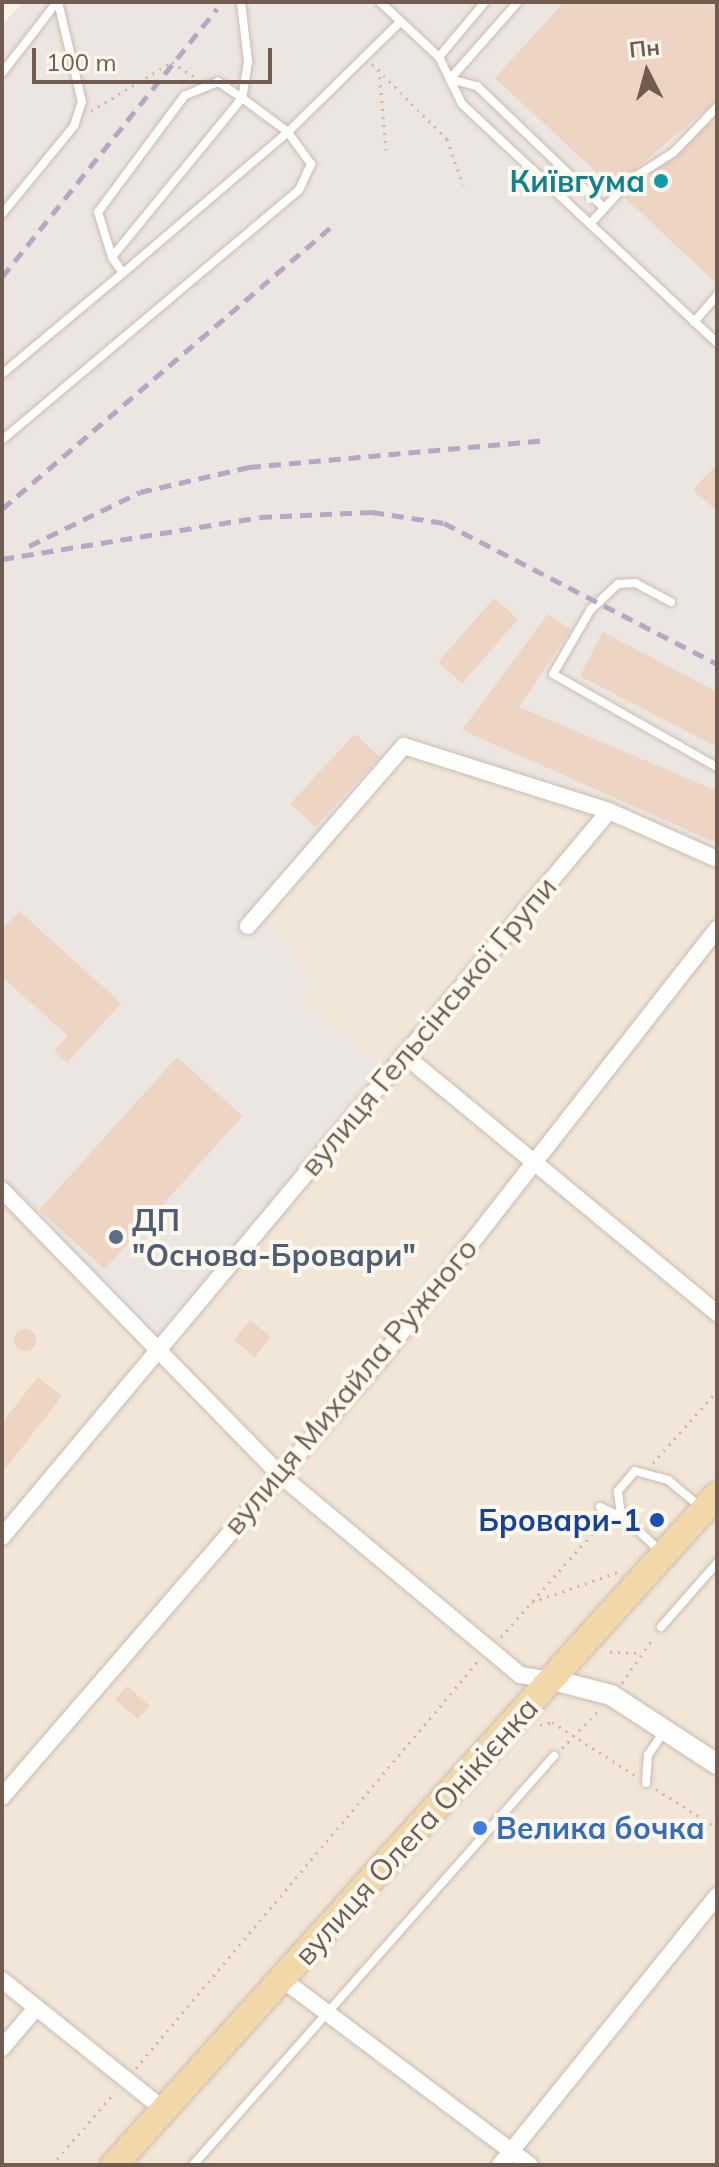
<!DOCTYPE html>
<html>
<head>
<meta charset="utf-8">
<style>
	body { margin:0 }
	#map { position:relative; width:719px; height:2167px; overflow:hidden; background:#faf3e8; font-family:Mulish,sans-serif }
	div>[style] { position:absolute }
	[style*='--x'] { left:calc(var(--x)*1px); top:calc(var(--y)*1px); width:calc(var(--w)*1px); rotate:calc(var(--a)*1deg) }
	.residential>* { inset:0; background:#f1e6d7 }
	.industrial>* { inset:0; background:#ebe6e1 }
	.building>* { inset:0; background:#edd4c3; transform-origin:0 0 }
	.round { border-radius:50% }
	.path>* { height:3px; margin-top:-1.5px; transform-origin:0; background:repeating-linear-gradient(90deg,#d2b7a6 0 2px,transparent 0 8px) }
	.roads { filter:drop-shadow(0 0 2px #cbbcaf) drop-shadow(0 0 2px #cbbcaf) }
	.service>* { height:8px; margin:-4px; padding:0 4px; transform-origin:4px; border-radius:4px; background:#fff }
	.minor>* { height:16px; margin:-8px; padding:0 8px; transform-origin:8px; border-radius:8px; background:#fff }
	.tertiary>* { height:20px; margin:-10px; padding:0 10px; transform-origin:10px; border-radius:10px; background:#fff }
	.primary>* { height:26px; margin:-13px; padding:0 13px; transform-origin:13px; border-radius:13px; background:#f2d7a8 }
	.rail>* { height:5px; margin-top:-2.5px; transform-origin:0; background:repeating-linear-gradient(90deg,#b7a7c3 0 12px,transparent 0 20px) }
	.dots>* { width:22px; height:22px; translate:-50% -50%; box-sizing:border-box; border:4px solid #fdf8ee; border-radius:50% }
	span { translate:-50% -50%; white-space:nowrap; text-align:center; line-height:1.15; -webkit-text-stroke:8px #fdf8ee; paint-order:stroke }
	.culture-label { font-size:30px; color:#0d838f; font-weight:700 }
	.right { translate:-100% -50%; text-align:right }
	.street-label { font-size:30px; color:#725c4f }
	.service-label { font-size:30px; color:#4e5e75; font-weight:700 }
	.left { translate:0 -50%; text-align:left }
	.transit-label { font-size:30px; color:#164399; font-weight:700 }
	.shop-label { font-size:30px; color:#366cbe; font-weight:700 }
	.frame { position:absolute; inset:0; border:4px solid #725c4f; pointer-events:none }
	.north { position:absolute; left:607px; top:32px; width:80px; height:80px; -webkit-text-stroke:6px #fdf8ee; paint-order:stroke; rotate:354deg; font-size:22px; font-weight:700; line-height:32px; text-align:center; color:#725c4f }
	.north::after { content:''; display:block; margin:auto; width:28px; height:36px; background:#725c4f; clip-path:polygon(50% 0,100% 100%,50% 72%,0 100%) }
	.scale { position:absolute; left:32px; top:48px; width:240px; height:36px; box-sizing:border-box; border:4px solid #725c4f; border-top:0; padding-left:10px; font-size:24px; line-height:28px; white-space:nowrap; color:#725c4f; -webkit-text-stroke:6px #fdf8ee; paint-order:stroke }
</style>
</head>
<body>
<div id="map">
	<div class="residential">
		<i style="clip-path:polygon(415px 745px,717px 859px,717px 2165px,2px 2165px,2px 1202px,389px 1071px,298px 1002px,311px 976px,265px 919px)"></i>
	</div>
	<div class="industrial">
		<i style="clip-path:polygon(22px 2px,717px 2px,717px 859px,414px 745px,265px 919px,312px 976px,298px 1002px,390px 1071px,154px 1351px,8px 1196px,2px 1202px,2px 26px)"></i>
	</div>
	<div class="building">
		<i style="clip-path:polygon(564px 2px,717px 2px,717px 100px,613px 188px,495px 78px)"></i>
		<i style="clip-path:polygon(717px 117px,717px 284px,624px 197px)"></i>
		<i style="clip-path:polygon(717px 464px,717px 512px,693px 490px)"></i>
		<i style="left:494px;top:598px;width:32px;height:85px;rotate:41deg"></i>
		<i style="clip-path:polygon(548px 614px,571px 629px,519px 707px,717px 791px,717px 843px,462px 730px)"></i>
		<i style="clip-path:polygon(603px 632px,717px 692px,717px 747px,580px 676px)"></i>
		<i style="left:355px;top:734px;width:34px;height:95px;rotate:43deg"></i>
		<i style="clip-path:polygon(19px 911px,121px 1003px,67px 1063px,54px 1051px,68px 1036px,2px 977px,2px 930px)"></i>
		<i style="left:177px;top:1057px;width:88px;height:206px;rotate:42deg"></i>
		<i style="left:250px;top:1320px;width:27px;height:26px;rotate:39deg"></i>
		<i class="round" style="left:14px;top:1329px;width:22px;height:22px"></i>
		<i style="clip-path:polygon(38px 1377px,62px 1396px,2px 1473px,2px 1423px)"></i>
		<i style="left:127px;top:1686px;width:30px;height:18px;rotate:41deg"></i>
	</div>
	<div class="path">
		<i style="--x:372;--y:64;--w:106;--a:45"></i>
		<i style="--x:447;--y:139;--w:49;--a:70.8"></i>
		<i style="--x:379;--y:69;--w:81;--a:85.1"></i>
		<i style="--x:91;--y:111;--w:95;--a:-31.2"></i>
		<i style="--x:172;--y:62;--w:29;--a:34"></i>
		<i style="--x:653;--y:1463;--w:96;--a:-48.4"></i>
		<i style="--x:532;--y:1602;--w:91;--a:-19.2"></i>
		<i style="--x:501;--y:1637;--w:156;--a:-48.6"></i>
		<i style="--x:610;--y:1652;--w:32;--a:2"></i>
		<i style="--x:622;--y:1683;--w:56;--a:-55.2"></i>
		<i style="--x:540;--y:1725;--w:12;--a:-14"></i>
		<i style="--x:552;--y:1722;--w:100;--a:32.7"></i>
		<i style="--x:562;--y:1748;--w:53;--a:-45.8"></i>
		<i style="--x:656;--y:1789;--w:72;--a:32.6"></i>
		<i style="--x:136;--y:2068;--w:532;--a:-49.96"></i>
		<i style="--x:52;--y:2165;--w:96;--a:-49.2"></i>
	</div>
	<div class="roads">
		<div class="service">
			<i style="--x:241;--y:2;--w:60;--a:83.3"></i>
			<i style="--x:248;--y:62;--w:36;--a:99"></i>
			<i style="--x:242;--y:98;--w:57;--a:36.5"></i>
			<i style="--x:288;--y:132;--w:154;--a:-44.5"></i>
			<i style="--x:380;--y:2;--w:81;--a:43"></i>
			<i style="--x:439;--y:57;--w:52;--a:63.9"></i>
			<i style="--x:462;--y:104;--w:349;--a:43.1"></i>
			<i style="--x:439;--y:57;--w:72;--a:-50.1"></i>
			<i style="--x:2;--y:73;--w:90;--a:-52.2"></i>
			<i style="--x:450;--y:79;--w:28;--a:15"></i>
			<i style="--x:477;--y:86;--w:176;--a:43.8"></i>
			<i style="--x:450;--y:79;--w:103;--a:-48.6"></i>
			<i style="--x:2;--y:214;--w:114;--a:-50.7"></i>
			<i style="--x:74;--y:126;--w:25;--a:-72"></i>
			<i style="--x:82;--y:102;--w:103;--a:-103.5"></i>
			<i style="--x:590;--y:224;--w:59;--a:-47.7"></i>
			<i style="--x:630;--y:180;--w:52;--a:-32.5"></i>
			<i style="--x:674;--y:152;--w:62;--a:-46.3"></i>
			<i style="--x:694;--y:322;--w:35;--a:-49"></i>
			<i style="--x:2;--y:374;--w:158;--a:-39.9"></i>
			<i style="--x:123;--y:273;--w:19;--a:-125"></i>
			<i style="--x:112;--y:257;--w:205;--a:-50.7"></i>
			<i style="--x:242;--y:98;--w:29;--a:-146"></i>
			<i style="--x:218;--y:82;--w:35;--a:158"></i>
			<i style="--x:185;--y:95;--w:146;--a:126.6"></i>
			<i style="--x:98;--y:212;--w:47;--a:72.7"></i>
			<i style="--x:2;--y:440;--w:388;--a:-40.1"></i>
			<i style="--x:299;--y:190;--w:29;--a:-65"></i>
			<i style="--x:311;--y:164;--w:39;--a:-126"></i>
			<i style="--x:288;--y:132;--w:217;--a:139.5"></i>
			<i style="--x:671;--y:602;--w:40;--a:-152"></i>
			<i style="--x:636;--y:583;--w:18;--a:177"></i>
			<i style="--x:618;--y:584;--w:37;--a:137"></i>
			<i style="--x:591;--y:609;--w:75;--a:120.3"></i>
			<i style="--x:553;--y:674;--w:189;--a:29.6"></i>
			<i style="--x:600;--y:1507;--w:29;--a:25"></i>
			<i style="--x:626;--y:1519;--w:47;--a:43.3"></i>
			<i style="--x:621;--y:1516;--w:25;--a:-97"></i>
			<i style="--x:618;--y:1491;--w:26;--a:-50"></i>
			<i style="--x:635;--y:1471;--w:34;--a:15"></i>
			<i style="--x:668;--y:1480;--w:44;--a:39.5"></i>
			<i style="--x:661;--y:1627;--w:85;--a:-48.8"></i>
			<i style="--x:646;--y:1783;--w:28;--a:-86"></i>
			<i style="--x:648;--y:1755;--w:30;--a:-56"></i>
			<i style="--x:193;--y:2165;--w:546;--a:-48.57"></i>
		</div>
		<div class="minor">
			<i style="--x:248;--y:926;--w:238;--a:-49.1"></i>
			<i style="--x:404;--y:746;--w:215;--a:17.6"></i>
			<i style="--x:609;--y:811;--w:118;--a:24"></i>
			<i style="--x:404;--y:1055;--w:406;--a:39.5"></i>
			<i style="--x:2;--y:1190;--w:397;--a:45.7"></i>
			<i style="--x:279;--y:1474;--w:314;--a:39.8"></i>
			<i style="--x:520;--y:1675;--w:33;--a:9"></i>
			<i style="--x:2;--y:1537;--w:946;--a:-50.1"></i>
			<i style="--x:2;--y:1797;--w:581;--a:-49.18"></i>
			<i style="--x:382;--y:1357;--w:544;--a:-51.95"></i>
			<i style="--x:282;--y:1979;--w:310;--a:36.9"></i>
			<i style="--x:2;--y:1980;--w:206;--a:38.7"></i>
			<i style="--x:2;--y:2048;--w:52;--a:-49.6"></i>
			<i style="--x:500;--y:2165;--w:346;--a:-51.1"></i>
		</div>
		<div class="tertiary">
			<i style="--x:553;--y:1680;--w:60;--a:14.5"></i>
			<i style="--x:611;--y:1695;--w:126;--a:33.1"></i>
		</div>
		<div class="primary">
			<i style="--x:114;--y:2165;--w:901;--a:-48.01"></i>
		</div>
	</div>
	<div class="rail">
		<i style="--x:2;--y:277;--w:344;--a:-51.3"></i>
		<i style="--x:2;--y:509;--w:432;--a:-40.6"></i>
		<i style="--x:29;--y:546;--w:123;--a:-25.9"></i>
		<i style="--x:140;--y:492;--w:112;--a:-12.9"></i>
		<i style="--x:249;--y:467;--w:299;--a:-5.2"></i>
		<i style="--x:2;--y:559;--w:261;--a:-9.2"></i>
		<i style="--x:260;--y:517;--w:112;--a:-2.6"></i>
		<i style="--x:372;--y:512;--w:73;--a:8.7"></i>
		<i style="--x:444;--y:523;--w:307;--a:27.3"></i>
	</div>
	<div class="dots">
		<i style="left:661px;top:181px;background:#0f9aa8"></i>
		<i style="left:116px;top:1237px;background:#5c6f8a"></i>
		<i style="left:657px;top:1520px;background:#1a4fb4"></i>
		<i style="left:480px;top:1828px;background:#3f7fe0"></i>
	</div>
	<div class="culture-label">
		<span class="right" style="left:645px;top:181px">Київгума</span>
	</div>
	<div class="street-label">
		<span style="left:428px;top:1026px;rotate:-50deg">вулиця Гельсінської Групи</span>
		<span style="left:350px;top:1386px;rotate:-50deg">вулиця Михайла Ружного</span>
		<span style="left:416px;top:1831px;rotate:-48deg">вулиця Олега Онікієнка</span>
	</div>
	<div class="service-label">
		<span class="left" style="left:132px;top:1237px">ДП<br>"Основа-Бровари"</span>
	</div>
	<div class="transit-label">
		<span class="right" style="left:641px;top:1520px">Бровари-1</span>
	</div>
	<div class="shop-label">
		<span class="left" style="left:496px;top:1828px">Велика бочка</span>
	</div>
	<div class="frame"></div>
	<div class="north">Пн</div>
	<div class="scale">100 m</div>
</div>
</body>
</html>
